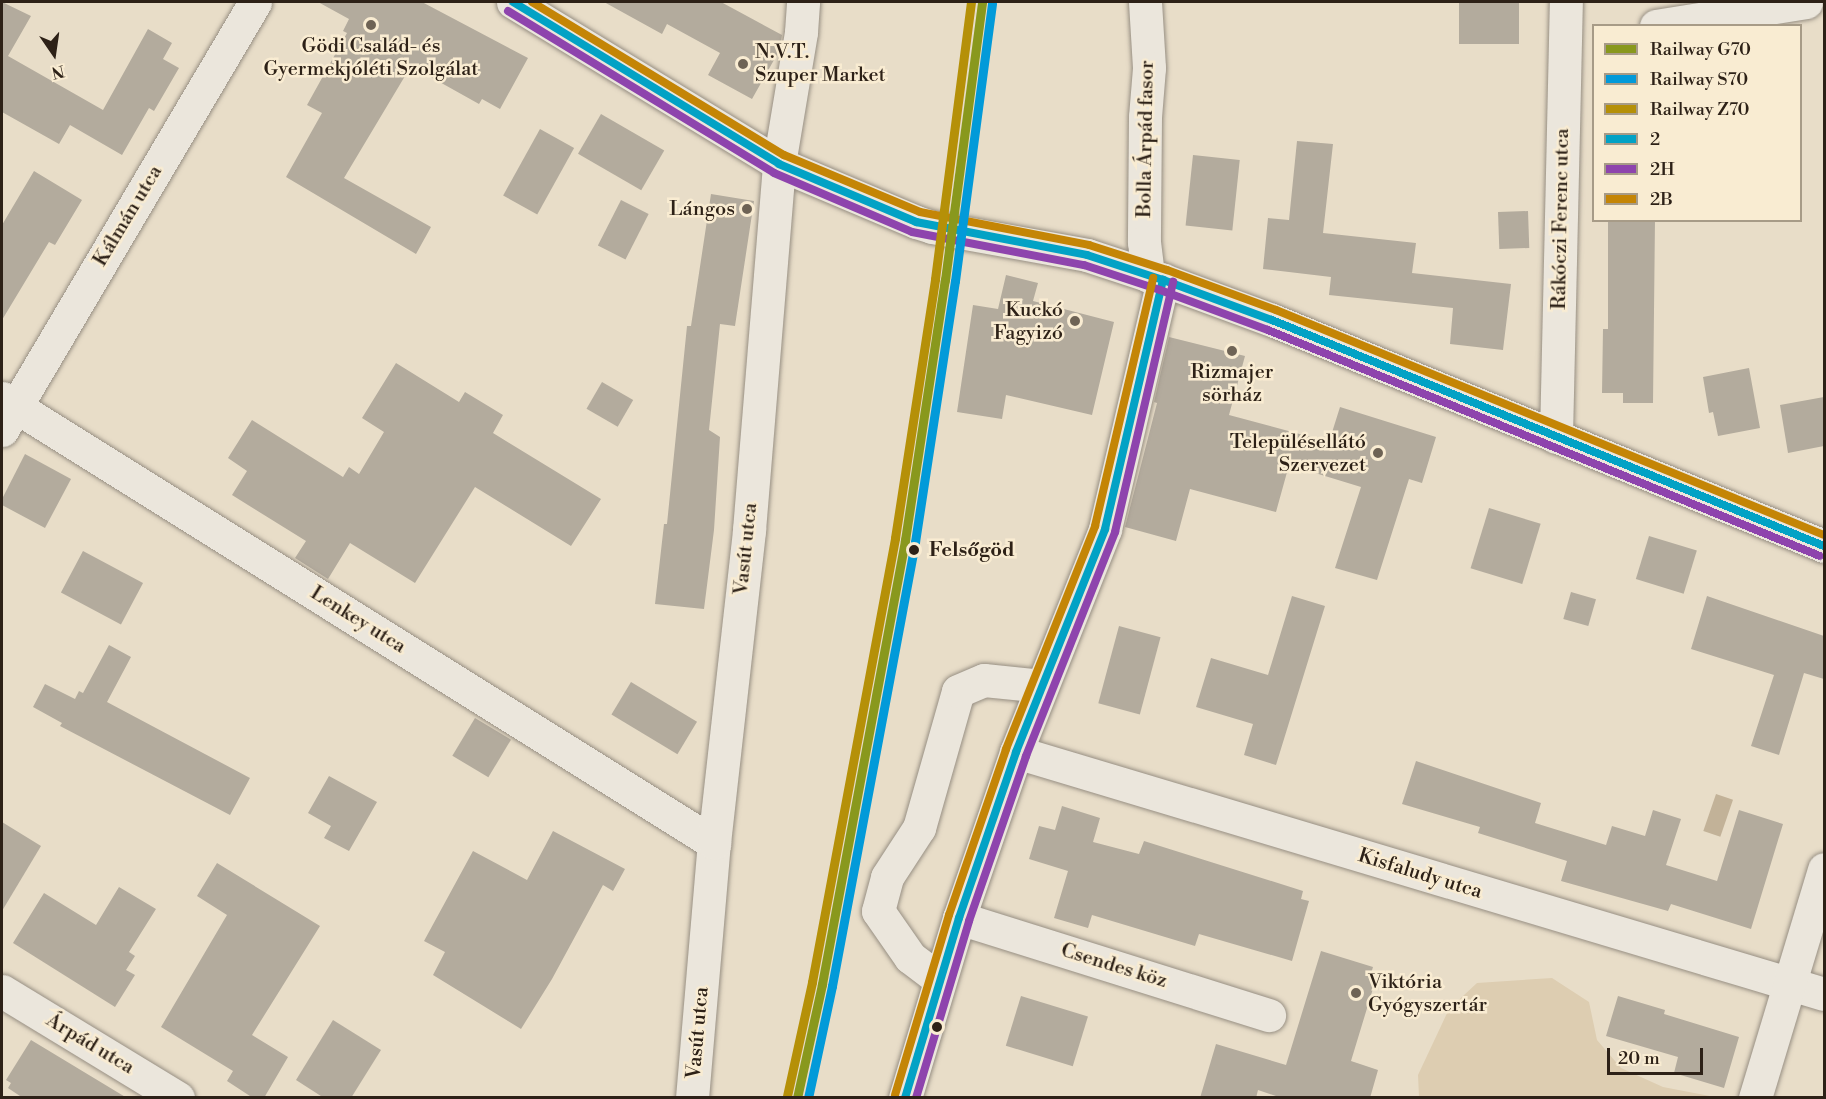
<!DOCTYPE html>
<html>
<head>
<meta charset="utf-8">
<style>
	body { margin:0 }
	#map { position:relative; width:1826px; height:1099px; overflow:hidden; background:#e8ddc8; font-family:"Libre Bodoni",serif }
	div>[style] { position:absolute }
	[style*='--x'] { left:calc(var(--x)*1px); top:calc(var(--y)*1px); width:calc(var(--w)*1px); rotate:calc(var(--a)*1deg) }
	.green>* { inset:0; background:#ddcdb1 }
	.water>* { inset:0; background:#c2b298; transform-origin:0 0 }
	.building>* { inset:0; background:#b3ab9d; transform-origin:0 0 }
	.roads { filter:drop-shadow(0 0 2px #978f83) drop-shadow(0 0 2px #978f83) }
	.minor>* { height:33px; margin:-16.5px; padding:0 16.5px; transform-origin:16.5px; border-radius:16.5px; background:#ebe6dc }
	.tertiary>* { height:33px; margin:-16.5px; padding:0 16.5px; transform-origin:16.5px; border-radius:16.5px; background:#ebe6dc }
	.bus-1>* { height:8px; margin:-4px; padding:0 4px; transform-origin:4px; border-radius:4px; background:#02a2c5 }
	.bus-2>* { height:8px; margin:-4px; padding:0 4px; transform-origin:4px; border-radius:4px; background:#8e44ad }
	.bus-3>* { height:8px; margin:-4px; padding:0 4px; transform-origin:4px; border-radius:4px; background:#c48506 }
	.rail-1>* { height:9px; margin:-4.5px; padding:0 4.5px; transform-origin:4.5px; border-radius:4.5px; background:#89981d }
	.rail-2>* { height:9px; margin:-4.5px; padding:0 4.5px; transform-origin:4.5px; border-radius:4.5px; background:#029ad9 }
	.rail-3>* { height:9px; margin:-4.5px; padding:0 4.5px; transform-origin:4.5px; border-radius:4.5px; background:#b59008 }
	.dots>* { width:16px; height:16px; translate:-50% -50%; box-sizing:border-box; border:3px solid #f9ecd2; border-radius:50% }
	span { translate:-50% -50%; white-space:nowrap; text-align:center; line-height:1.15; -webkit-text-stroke:5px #f9ecd2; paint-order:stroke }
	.poi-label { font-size:20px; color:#2d2117 }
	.left { translate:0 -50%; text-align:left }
	.right { translate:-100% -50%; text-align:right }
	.street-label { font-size:20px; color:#2d2117 }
	.stop-label { font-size:20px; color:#2d2117; font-weight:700 }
	.frame { position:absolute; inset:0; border:3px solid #2d2117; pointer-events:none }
	.legend { position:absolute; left:1592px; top:24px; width:210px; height:198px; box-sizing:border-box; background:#f9ecd2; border:2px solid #a79b87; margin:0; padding:8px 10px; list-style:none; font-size:18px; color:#2d2117 }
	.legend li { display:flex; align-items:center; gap:12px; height:30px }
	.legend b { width:30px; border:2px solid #a79b87 }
	.north { position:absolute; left:24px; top:24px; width:60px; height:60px; -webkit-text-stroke:4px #f9ecd2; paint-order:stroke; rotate:167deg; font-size:16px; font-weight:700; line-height:24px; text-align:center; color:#2d2117 }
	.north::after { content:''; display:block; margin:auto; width:21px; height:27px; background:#2d2117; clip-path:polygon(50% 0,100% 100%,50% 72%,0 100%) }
	.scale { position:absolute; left:1607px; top:1048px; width:96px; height:27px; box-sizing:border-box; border:3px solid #2d2117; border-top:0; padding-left:8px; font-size:18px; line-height:21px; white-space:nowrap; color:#2d2117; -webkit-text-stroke:4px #f9ecd2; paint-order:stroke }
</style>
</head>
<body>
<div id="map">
	<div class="green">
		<i style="clip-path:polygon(1552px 978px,1589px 1002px,1597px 1040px,1621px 1068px,1663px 1087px,1715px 1097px,1419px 1097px,1418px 1075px,1449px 1009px,1477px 983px)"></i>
	</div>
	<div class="water">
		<i style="left:1716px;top:794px;width:18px;height:39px;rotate:19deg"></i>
	</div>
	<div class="building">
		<i style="clip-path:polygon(2px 2px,31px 16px,8px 56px,103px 110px,148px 29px,172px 43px,163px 59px,179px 68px,154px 111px,149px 108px,122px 155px,70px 125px,59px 144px,2px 112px)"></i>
		<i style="clip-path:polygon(318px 2px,422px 2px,528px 58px,500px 109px,482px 99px,479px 104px,411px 66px,344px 178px,431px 227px,416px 254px,286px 177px,322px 113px,307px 105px,347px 33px,343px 31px,349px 19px)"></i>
		<i style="clip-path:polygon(604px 2px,721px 2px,782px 35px,779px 51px,752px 99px,708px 75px,720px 53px,667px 24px,662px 34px)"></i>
		<i style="left:1459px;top:2px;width:60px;height:42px"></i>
		<i style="left:601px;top:114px;width:73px;height:46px;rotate:30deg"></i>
		<i style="left:540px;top:129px;width:39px;height:76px;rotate:29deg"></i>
		<i style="clip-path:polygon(1297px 141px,1333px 144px,1323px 233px,1416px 243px,1412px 273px,1511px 284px,1503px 350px,1450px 344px,1453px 308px,1329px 295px,1331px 277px,1263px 269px,1268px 218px,1289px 220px)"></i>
		<i style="left:1193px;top:155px;width:47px;height:71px;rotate:6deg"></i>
		<i style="clip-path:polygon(34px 171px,82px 200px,55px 245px,49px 242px,2px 320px,2px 225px)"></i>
		<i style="clip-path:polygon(711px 194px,754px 201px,735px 326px,720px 324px,709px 430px,720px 437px,714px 530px,704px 609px,655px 604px,664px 524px,667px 524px,687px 326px,691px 326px)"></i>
		<i style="left:621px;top:200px;width:31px;height:51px;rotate:27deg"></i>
		<i style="left:1528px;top:211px;width:37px;height:30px;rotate:88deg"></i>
		<i style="clip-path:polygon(1608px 220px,1655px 220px,1653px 403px,1623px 403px,1623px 393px,1602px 393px,1603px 329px,1608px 329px)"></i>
		<i style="clip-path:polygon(1006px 275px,1038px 283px,1033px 301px,1114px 322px,1092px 415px,1006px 395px,1002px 419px,957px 412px,973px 305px,998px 309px)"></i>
		<i style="clip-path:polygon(1169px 337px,1245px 356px,1229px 415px,1329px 442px,1340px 407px,1436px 437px,1422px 483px,1409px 479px,1377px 580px,1335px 568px,1361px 487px,1289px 465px,1276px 512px,1190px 489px,1176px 541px,1125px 527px,1157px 403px,1154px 402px)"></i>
		<i style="clip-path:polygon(396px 363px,459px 402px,465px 392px,503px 415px,493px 433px,601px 499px,571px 546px,475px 487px,415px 583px,350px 543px,328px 579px,295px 558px,306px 541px,232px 495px,247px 471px,228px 458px,252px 420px,343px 477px,349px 467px,359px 474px,384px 432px,362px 418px)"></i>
		<i style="clip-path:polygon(1749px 368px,1760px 428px,1718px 436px,1713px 412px,1709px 413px,1703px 377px)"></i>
		<i style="left:602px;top:382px;width:36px;height:31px;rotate:30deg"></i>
		<i style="clip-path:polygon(1824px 397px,1824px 446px,1788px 453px,1780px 405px)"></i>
		<i style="clip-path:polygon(25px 454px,71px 479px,45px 528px,2px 505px,2px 499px)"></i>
		<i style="left:1489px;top:508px;width:54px;height:63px;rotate:17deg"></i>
		<i style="left:1649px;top:536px;width:50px;height:45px;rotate:17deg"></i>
		<i style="left:83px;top:551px;width:68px;height:47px;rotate:28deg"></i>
		<i style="left:1571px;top:592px;width:26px;height:28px;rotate:16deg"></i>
		<i style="clip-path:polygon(1292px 596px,1325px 606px,1276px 765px,1244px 755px,1253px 724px,1196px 707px,1211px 658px,1268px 675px)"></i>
		<i style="clip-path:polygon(1707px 596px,1824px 636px,1824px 679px,1804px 673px,1779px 755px,1751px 746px,1774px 675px,1691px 649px)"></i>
		<i style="left:1119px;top:626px;width:43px;height:80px;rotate:15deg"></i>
		<i style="clip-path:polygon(109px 645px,131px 657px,107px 702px,250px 778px,230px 815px,60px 726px,62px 723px,33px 707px,45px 684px,75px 699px,79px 691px,83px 693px)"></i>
		<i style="left:631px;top:682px;width:77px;height:38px;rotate:31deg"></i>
		<i style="left:475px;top:718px;width:42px;height:44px;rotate:31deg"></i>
		<i style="clip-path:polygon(1416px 761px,1541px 803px,1535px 823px,1606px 845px,1612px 826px,1645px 836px,1653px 810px,1681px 819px,1666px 865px,1717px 881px,1739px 810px,1783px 824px,1751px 929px,1671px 904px,1668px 911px,1561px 881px,1567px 861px,1478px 833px,1480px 827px,1402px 804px)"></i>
		<i style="clip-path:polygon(329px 776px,377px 802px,349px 851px,324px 838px,331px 826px,308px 813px)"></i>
		<i style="clip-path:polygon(1062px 806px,1100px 818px,1093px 842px,1139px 854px,1144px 841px,1303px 891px,1301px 899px,1309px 901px,1292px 961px,1199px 934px,1195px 946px,1092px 915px,1088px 928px,1054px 918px,1068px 871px,1029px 859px,1039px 826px,1055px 830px)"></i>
		<i style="clip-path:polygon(2px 822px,41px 846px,2px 911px)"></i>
		<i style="clip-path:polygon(553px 831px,625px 869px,613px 891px,603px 885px,552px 979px,521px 1029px,433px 975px,445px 952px,424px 941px,473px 851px,527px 880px)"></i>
		<i style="clip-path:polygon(217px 863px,320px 926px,252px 1035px,288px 1057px,264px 1098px,253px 1098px,227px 1081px,233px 1071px,161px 1027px,227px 915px,197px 896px)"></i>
		<i style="clip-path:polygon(119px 887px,156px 909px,129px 952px,135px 956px,126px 970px,135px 975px,115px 1007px,13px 943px,44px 893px,96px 925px)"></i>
		<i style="clip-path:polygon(1321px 951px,1373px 967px,1369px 980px,1375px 982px,1351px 1061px,1378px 1070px,1370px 1098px,1282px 1098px,1258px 1090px,1256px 1098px,1200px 1098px,1216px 1044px,1286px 1065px)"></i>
		<i style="left:1021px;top:996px;width:70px;height:52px;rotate:17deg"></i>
		<i style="clip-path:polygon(1618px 996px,1665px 1010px,1664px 1014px,1739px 1037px,1724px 1088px,1674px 1073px,1678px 1057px,1606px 1036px)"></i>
		<i style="clip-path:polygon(333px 1020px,381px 1050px,351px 1098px,324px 1098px,296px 1080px)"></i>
		<i style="clip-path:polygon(31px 1040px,127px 1098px,23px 1098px,8px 1088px,11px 1083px,6px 1080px)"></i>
	</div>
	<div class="roads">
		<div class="minor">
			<i style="--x:1145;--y:2;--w:66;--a:86.5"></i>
			<i style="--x:1149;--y:68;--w:49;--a:94.7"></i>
			<i style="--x:1145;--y:117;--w:125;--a:90.5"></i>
			<i style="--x:1144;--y:242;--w:34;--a:83"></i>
			<i style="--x:1656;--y:26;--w:152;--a:-9.1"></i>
			<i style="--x:2;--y:398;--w:840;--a:32.01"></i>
			<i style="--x:2;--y:430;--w:497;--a:-59.4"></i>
			<i style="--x:1556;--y:437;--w:435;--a:-88.7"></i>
			<i style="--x:1016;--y:752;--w:843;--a:16.67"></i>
			<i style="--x:959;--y:918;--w:325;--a:17.4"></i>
			<i style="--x:939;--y:979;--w:36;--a:-143"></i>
			<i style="--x:910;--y:957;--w:56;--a:-124.8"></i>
			<i style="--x:878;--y:911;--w:35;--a:-75"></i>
			<i style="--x:887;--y:877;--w:59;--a:-56.9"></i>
			<i style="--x:919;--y:828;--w:142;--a:-74.1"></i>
			<i style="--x:958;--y:691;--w:28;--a:-23"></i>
			<i style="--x:984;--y:680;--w:58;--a:5.9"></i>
			<i style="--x:2;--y:991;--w:206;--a:31.3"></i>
			<i style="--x:692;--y:1098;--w:256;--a:-85.1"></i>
			<i style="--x:714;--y:843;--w:315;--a:-83.6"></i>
			<i style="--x:749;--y:530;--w:367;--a:-85.3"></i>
			<i style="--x:779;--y:164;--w:134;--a:-80.5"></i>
			<i style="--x:801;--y:32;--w:30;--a:-86"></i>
			<i style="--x:905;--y:1098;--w:188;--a:-73.3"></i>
			<i style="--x:959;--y:918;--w:176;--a:-71"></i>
			<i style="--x:1016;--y:752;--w:240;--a:-68.2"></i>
			<i style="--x:1105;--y:529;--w:256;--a:-76.9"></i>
			<i style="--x:1755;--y:1098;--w:239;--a:-73.2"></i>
		</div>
		<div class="tertiary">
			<i style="--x:513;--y:2;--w:311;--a:31.3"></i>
			<i style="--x:779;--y:164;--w:149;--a:22.9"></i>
			<i style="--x:916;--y:222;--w:17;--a:17"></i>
			<i style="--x:932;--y:227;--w:158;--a:10.2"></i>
			<i style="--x:1087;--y:255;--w:80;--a:18.2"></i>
			<i style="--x:1163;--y:280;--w:116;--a:20.2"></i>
			<i style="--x:1272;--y:320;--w:596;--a:22.27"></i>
		</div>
	</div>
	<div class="bus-1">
		<i style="--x:513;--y:2;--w:311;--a:31.3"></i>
		<i style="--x:779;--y:164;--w:149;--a:22.9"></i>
		<i style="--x:916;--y:222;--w:174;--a:10.9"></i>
		<i style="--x:1087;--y:255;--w:80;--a:18.2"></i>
		<i style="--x:1163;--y:280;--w:116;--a:20.2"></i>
		<i style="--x:1272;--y:320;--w:596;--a:22.27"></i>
		<i style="--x:905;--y:1098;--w:188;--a:-73.3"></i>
		<i style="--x:959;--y:918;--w:176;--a:-71"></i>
		<i style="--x:1016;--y:752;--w:240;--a:-68.2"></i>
		<i style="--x:1105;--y:529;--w:256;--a:-76.9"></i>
	</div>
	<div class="bus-2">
		<i style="--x:508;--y:11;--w:311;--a:31.3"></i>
		<i style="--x:774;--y:173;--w:150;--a:23.1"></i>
		<i style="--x:912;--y:232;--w:175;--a:10.9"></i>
		<i style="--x:1084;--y:265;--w:80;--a:18.2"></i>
		<i style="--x:1160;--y:290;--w:115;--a:20.3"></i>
		<i style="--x:1268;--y:330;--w:596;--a:22.27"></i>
		<i style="--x:916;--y:1098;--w:185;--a:-73.3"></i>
		<i style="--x:969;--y:921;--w:175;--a:-70.9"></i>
		<i style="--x:1026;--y:756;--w:241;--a:-68.3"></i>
		<i style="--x:1115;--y:532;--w:257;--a:-76.9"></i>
	</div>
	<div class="bus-3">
		<i style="--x:532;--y:2;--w:295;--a:31.3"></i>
		<i style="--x:784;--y:155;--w:147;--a:22.7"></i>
		<i style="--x:920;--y:212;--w:172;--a:11"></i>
		<i style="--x:1089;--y:245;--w:82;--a:17.8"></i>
		<i style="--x:1167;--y:270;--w:116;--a:20.2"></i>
		<i style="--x:1276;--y:310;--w:592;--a:22.32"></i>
		<i style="--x:895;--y:1095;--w:188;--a:-73.3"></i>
		<i style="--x:949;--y:915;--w:176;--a:-71"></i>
		<i style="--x:1006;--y:749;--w:240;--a:-68.2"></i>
		<i style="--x:1095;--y:526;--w:255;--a:-76.8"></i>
	</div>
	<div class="rail-1">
		<i style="--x:797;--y:1098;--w:117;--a:-77.6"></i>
		<i style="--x:822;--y:984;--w:452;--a:-79.4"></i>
		<i style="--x:905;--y:540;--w:263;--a:-81.3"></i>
		<i style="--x:945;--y:280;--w:280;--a:-82.4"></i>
	</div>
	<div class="rail-2">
		<i style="--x:808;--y:1098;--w:115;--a:-77.9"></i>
		<i style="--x:832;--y:986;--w:452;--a:-79.4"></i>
		<i style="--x:915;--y:542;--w:264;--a:-81.3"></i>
		<i style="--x:955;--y:281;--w:280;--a:-82.4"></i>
	</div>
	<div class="rail-3">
		<i style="--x:787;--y:1096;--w:117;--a:-77.6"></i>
		<i style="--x:812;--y:982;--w:452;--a:-79.4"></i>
		<i style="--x:895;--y:538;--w:262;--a:-81.2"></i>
		<i style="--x:935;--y:279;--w:279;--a:-82.6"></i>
	</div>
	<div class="dots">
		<i style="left:371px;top:25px;background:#6e6355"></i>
		<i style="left:743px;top:64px;background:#6e6355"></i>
		<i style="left:747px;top:209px;background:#6e6355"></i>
		<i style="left:1075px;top:321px;background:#6e6355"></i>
		<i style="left:1232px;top:351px;background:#6e6355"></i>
		<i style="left:1378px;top:453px;background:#6e6355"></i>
		<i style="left:914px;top:550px;background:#2d2117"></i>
		<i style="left:1356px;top:993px;background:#6e6355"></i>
		<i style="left:937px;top:1027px;background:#2d2117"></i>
	</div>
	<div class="poi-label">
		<span style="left:371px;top:58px">Gödi Család- és<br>Gyermekjóléti Szolgálat</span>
		<span class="left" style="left:755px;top:64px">N.V.T.<br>Szuper Market</span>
		<span class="right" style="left:735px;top:209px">Lángos</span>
		<span class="right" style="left:1063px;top:322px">Kuckó<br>Fagyizó</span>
		<span style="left:1232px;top:384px">Rizmajer<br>sörház</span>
		<span class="right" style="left:1366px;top:454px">Településellátó<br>Szervezet</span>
		<span class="left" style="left:1368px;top:994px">Viktória<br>Gyógyszertár</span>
	</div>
	<div class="street-label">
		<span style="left:1146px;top:139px;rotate:-89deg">Bolla Árpád fasor</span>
		<span style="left:128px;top:216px;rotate:-59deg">Kálmán utca</span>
		<span style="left:1561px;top:219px;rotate:-89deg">Rákóczi Ferenc utca</span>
		<span style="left:746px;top:549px;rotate:-84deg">Vasút utca</span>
		<span style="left:358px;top:620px;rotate:32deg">Lenkey utca</span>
		<span style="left:1420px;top:874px;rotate:17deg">Kisfaludy utca</span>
		<span style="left:1114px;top:966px;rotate:17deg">Csendes köz</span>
		<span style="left:698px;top:1033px;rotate:-85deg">Vasút utca</span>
		<span style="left:90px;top:1044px;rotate:31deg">Árpád utca</span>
	</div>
	<div class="stop-label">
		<span class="left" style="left:929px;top:550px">Felsőgöd</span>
	</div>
	<div class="frame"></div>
	<ul class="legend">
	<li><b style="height:8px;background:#89981d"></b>Railway G70</li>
	<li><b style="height:8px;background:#029ad9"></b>Railway S70</li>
	<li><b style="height:8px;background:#b59008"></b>Railway Z70</li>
	<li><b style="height:8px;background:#02a2c5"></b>2</li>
	<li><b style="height:8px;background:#8e44ad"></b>2H</li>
	<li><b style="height:8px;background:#c48506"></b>2B</li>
	</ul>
	<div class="north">N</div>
	<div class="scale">20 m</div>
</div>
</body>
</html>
